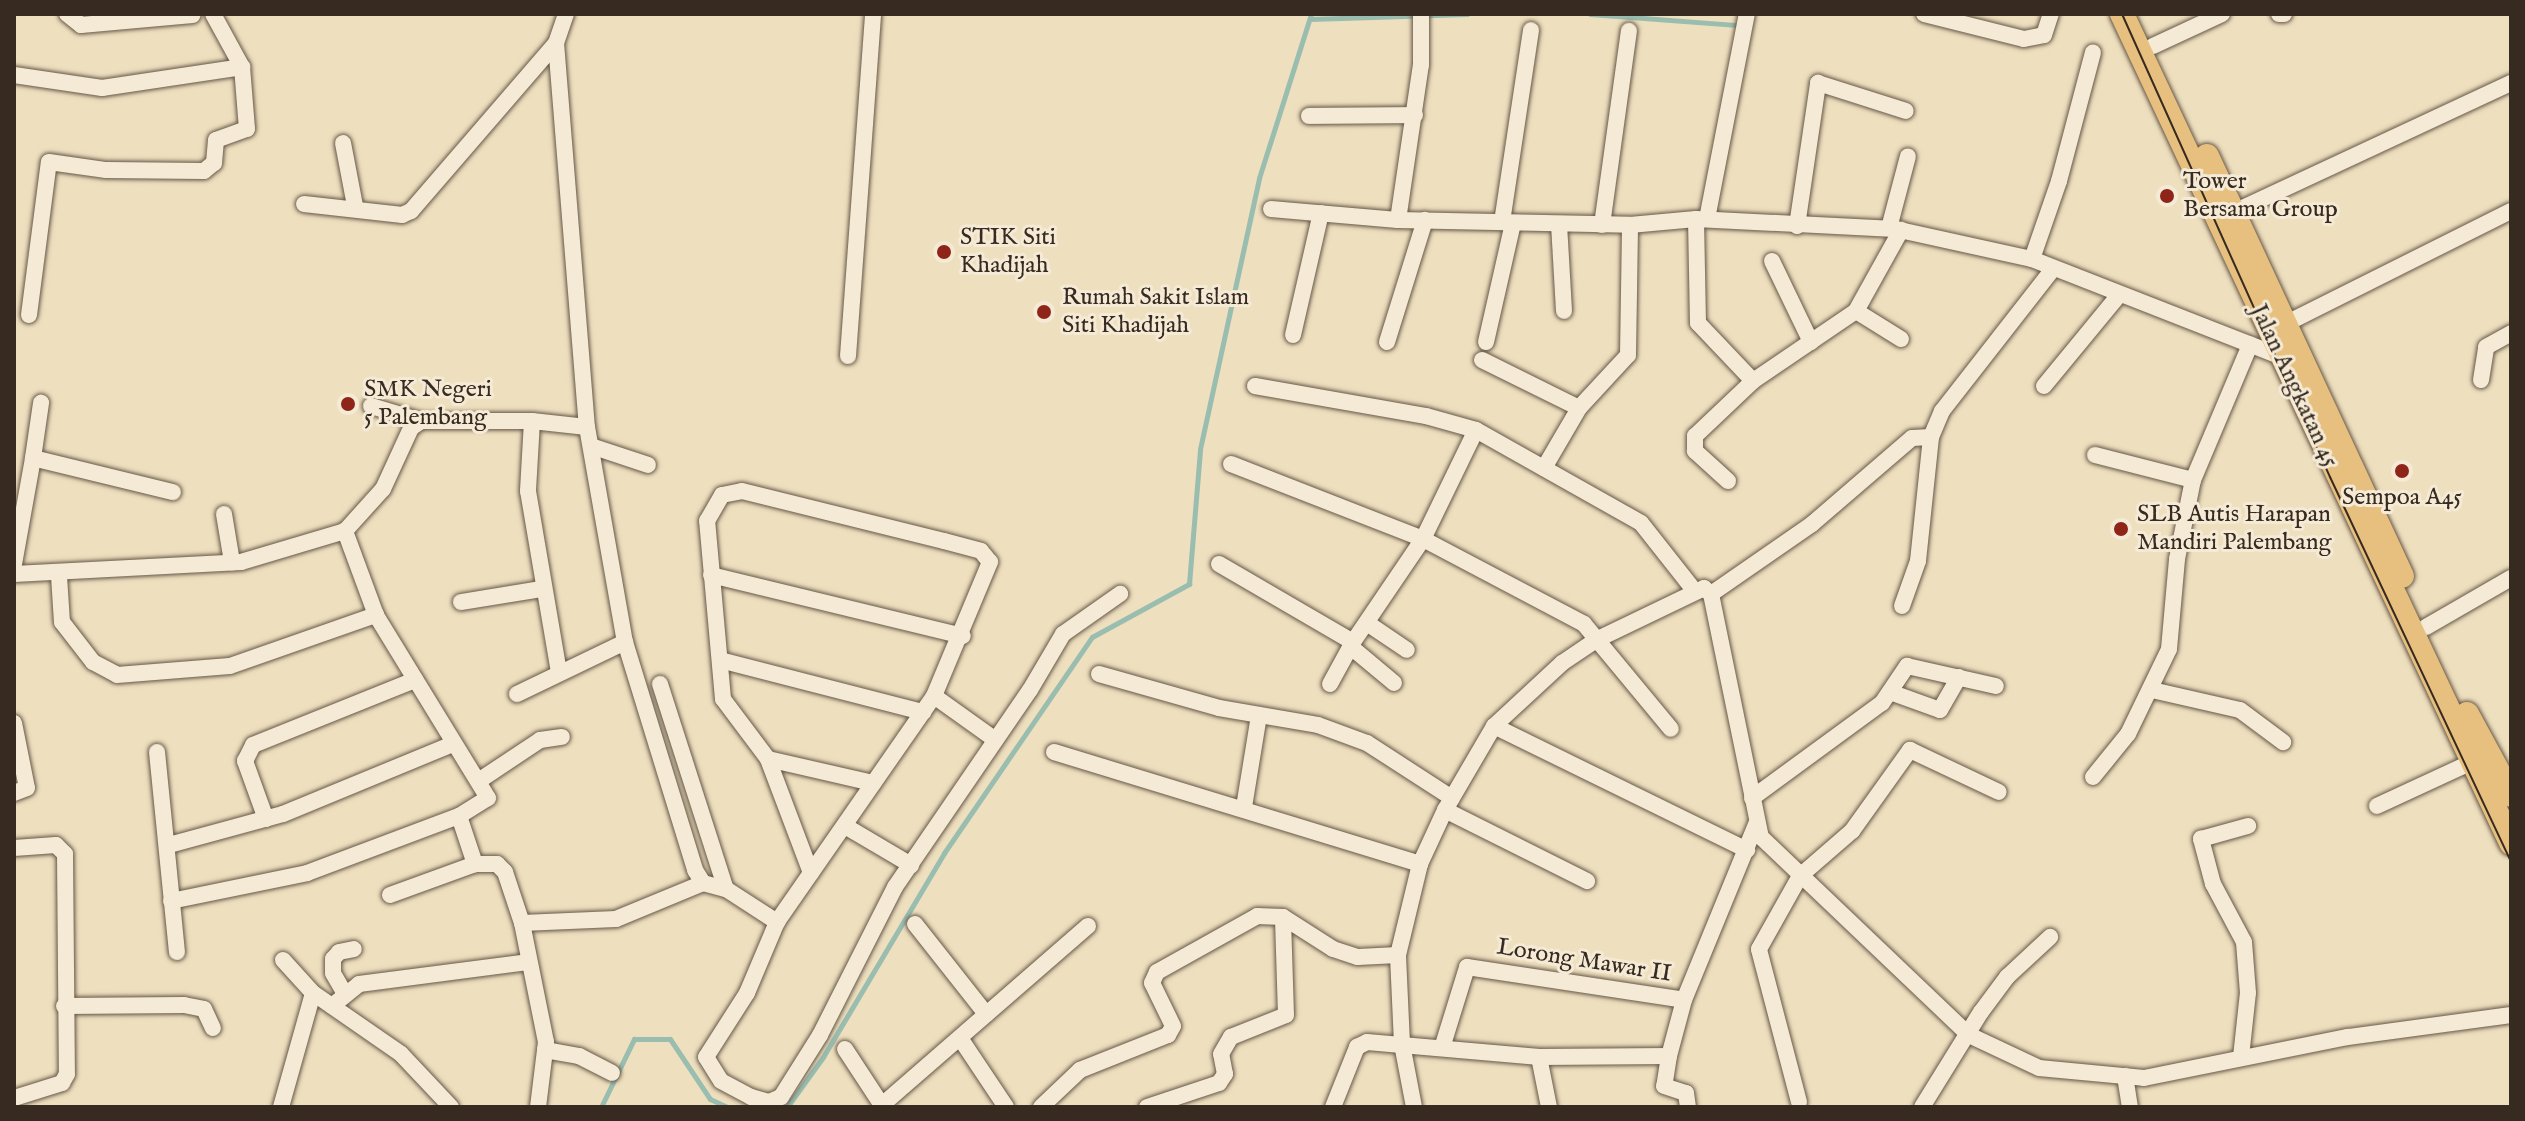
<!DOCTYPE html>
<html>
<head>
<meta charset="utf-8">
<style>
	body { margin:0 }
	#map { position:relative; width:2525px; height:1121px; overflow:hidden; background:#eedfbe; font-family:"IM FELL English",serif }
	div>[style] { position:absolute }
	[style*='--x'] { left:calc(var(--x)*1px); top:calc(var(--y)*1px); width:calc(var(--w)*1px); rotate:calc(var(--a)*1deg) }
	.stream>* { height:5px; margin:-2.5px; padding:0 2.5px; transform-origin:2.5px; border-radius:2.5px; background:#99bdaf }
	.roads { filter:drop-shadow(0 0 2px #655748) drop-shadow(0 0 2px #655748) }
	.street>* { height:16px; margin:-8px; padding:0 8px; transform-origin:8px; border-radius:8px; background:#f4ead5 }
	.primary>* { height:24px; margin:-12px; padding:0 12px; transform-origin:12px; border-radius:12px; background:#e7c07f }
	.tram>* { height:2px; margin:-1px; padding:0 1px; transform-origin:1px; border-radius:1px; background:#372a20 }
	.dots>* { width:22px; height:22px; translate:-50% -50%; box-sizing:border-box; border:4px solid #f4ead5; border-radius:50% }
	span { translate:-50% -50%; white-space:nowrap; text-align:center; line-height:1.15; -webkit-text-stroke:6px #f4ead5; paint-order:stroke }
	.poi-label { font-size:24px; color:#372a20 }
	.left { translate:0 -50%; text-align:left }
	.street-label { font-size:24px; color:#372a20 }
	.frame { position:absolute; inset:0; border:16px solid #372a20; pointer-events:none }
</style>
</head>
<body>
<div id="map">
	<div class="stream">
		<i style="--x:1590;--y:14;--w:145;--a:4.3"></i>
		<i style="--x:1310;--y:19;--w:157;--a:-1.8"></i>
		<i style="--x:601;--y:1107;--w:76;--a:-64.1"></i>
		<i style="--x:634;--y:1039;--w:36;--a:0"></i>
		<i style="--x:670;--y:1039;--w:72;--a:56.3"></i>
		<i style="--x:710;--y:1099;--w:19;--a:25"></i>
		<i style="--x:787;--y:1107;--w:62;--a:-54.2"></i>
		<i style="--x:823;--y:1057;--w:237;--a:-59.3"></i>
		<i style="--x:944;--y:853;--w:262;--a:-55.6"></i>
		<i style="--x:1092;--y:637;--w:111;--a:-28.7"></i>
		<i style="--x:1189;--y:584;--w:135;--a:-85.3"></i>
		<i style="--x:1200;--y:449;--w:277;--a:-77.7"></i>
		<i style="--x:1259;--y:178;--w:172;--a:-72.4"></i>
	</div>
	<div class="roads">
		<div class="street">
			<i style="--x:67;--y:14;--w:18;--a:38"></i>
			<i style="--x:81;--y:25;--w:112;--a:-5.1"></i>
			<i style="--x:566;--y:14;--w:31;--a:109"></i>
			<i style="--x:556;--y:43;--w:385;--a:85.4"></i>
			<i style="--x:587;--y:427;--w:218;--a:80"></i>
			<i style="--x:625;--y:642;--w:239;--a:72.9"></i>
			<i style="--x:695;--y:870;--w:15;--a:58"></i>
			<i style="--x:703;--y:883;--w:24;--a:15"></i>
			<i style="--x:726;--y:889;--w:61;--a:32.9"></i>
			<i style="--x:1924;--y:14;--w:103;--a:14"></i>
			<i style="--x:2024;--y:39;--w:20;--a:-11"></i>
			<i style="--x:2044;--y:35;--w:22;--a:-72"></i>
			<i style="--x:2279;--y:14;--w:5;--a:0"></i>
			<i style="--x:2153;--y:46;--w:76;--a:-24.9"></i>
			<i style="--x:14;--y:75;--w:89;--a:8.4"></i>
			<i style="--x:102;--y:88;--w:142;--a:-8.5"></i>
			<i style="--x:1309;--y:116;--w:106;--a:-0.5"></i>
			<i style="--x:343;--y:143;--w:64;--a:79.2"></i>
			<i style="--x:304;--y:204;--w:99;--a:6.4"></i>
			<i style="--x:402;--y:215;--w:10;--a:-24"></i>
			<i style="--x:411;--y:211;--w:222;--a:-49.2"></i>
			<i style="--x:1271;--y:209;--w:127;--a:5"></i>
			<i style="--x:1398;--y:220;--w:232;--a:1.2"></i>
			<i style="--x:1630;--y:225;--w:66;--a:-5.2"></i>
			<i style="--x:1696;--y:219;--w:199;--a:2.9"></i>
			<i style="--x:1895;--y:229;--w:140;--a:12.4"></i>
			<i style="--x:2032;--y:259;--w:266;--a:21.4"></i>
			<i style="--x:2234;--y:212;--w:306;--a:-25"></i>
			<i style="--x:1696;--y:219;--w:104;--a:88.9"></i>
			<i style="--x:1698;--y:323;--w:80;--a:46.5"></i>
			<i style="--x:1707;--y:219;--w:209;--a:-79"></i>
			<i style="--x:1398;--y:220;--w:157;--a:-81.6"></i>
			<i style="--x:1421;--y:65;--w:51;--a:-90"></i>
			<i style="--x:1502;--y:222;--w:194;--a:-81.4"></i>
			<i style="--x:1559;--y:224;--w:87;--a:86.7"></i>
			<i style="--x:1602;--y:225;--w:196;--a:-82.1"></i>
			<i style="--x:1797;--y:226;--w:145;--a:-81.6"></i>
			<i style="--x:1818;--y:83;--w:92;--a:17.7"></i>
			<i style="--x:1889;--y:228;--w:74;--a:-75.2"></i>
			<i style="--x:2032;--y:259;--w:83;--a:-70.9"></i>
			<i style="--x:2059;--y:181;--w:133;--a:-75.2"></i>
			<i style="--x:1772;--y:261;--w:90;--a:64.3"></i>
			<i style="--x:1856;--y:311;--w:53;--a:31.9"></i>
			<i style="--x:29;--y:315;--w:154;--a:-82.6"></i>
			<i style="--x:49;--y:162;--w:58;--a:8"></i>
			<i style="--x:106;--y:170;--w:98;--a:0.6"></i>
			<i style="--x:204;--y:171;--w:13;--a:-39"></i>
			<i style="--x:214;--y:163;--w:23;--a:-85"></i>
			<i style="--x:216;--y:140;--w:33;--a:-20"></i>
			<i style="--x:247;--y:129;--w:62;--a:-94.6"></i>
			<i style="--x:242;--y:67;--w:60;--a:-118.7"></i>
			<i style="--x:2287;--y:323;--w:250;--a:-26.6"></i>
			<i style="--x:1293;--y:335;--w:125;--a:-77.1"></i>
			<i style="--x:1387;--y:342;--w:128;--a:-72.7"></i>
			<i style="--x:1486;--y:342;--w:122;--a:-77.2"></i>
			<i style="--x:848;--y:356;--w:343;--a:-85.8"></i>
			<i style="--x:1482;--y:360;--w:108;--a:26.3"></i>
			<i style="--x:2481;--y:380;--w:33;--a:-81"></i>
			<i style="--x:2486;--y:347;--w:29;--a:-29"></i>
			<i style="--x:1255;--y:386;--w:174;--a:10"></i>
			<i style="--x:1426;--y:416;--w:52;--a:15.6"></i>
			<i style="--x:1476;--y:430;--w:189;--a:29.4"></i>
			<i style="--x:1641;--y:523;--w:85;--a:51.7"></i>
			<i style="--x:2044;--y:386;--w:118;--a:-50.5"></i>
			<i style="--x:371;--y:406;--w:52;--a:16.7"></i>
			<i style="--x:532;--y:421;--w:70;--a:93.3"></i>
			<i style="--x:528;--y:491;--w:185;--a:80.3"></i>
			<i style="--x:591;--y:446;--w:60;--a:18.4"></i>
			<i style="--x:2095;--y:455;--w:101;--a:14.3"></i>
			<i style="--x:33;--y:458;--w:56;--a:-81.7"></i>
			<i style="--x:1231;--y:464;--w:206;--a:21.3"></i>
			<i style="--x:1423;--y:539;--w:182;--a:27.8"></i>
			<i style="--x:1584;--y:624;--w:136;--a:50.4"></i>
			<i style="--x:1544;--y:468;--w:69;--a:-59.7"></i>
			<i style="--x:1579;--y:408;--w:72;--a:-47.2"></i>
			<i style="--x:1628;--y:355;--w:130;--a:-89.1"></i>
			<i style="--x:1728;--y:481;--w:45;--a:-137.7"></i>
			<i style="--x:1695;--y:451;--w:15;--a:-90"></i>
			<i style="--x:1695;--y:436;--w:80;--a:-43.5"></i>
			<i style="--x:1753;--y:381;--w:125;--a:-34.2"></i>
			<i style="--x:1856;--y:311;--w:93;--a:-60.9"></i>
			<i style="--x:224;--y:514;--w:49;--a:80.5"></i>
			<i style="--x:14;--y:564;--w:108;--a:-79.8"></i>
			<i style="--x:33;--y:458;--w:144;--a:13.7"></i>
			<i style="--x:1219;--y:564;--w:155;--a:30.2"></i>
			<i style="--x:1353;--y:642;--w:125;--a:-55.8"></i>
			<i style="--x:1423;--y:539;--w:121;--a:-64.1"></i>
			<i style="--x:14;--y:574;--w:227;--a:-3"></i>
			<i style="--x:241;--y:562;--w:109;--a:-16.6"></i>
			<i style="--x:345;--y:531;--w:57;--a:-47.9"></i>
			<i style="--x:383;--y:489;--w:67;--a:-65.3"></i>
			<i style="--x:411;--y:428;--w:12;--a:-35"></i>
			<i style="--x:421;--y:421;--w:111;--a:0"></i>
			<i style="--x:532;--y:421;--w:55;--a:6.2"></i>
			<i style="--x:711;--y:575;--w:259;--a:13.6"></i>
			<i style="--x:59;--y:576;--w:46;--a:86.3"></i>
			<i style="--x:62;--y:622;--w:51;--a:52.2"></i>
			<i style="--x:93;--y:662;--w:27;--a:28"></i>
			<i style="--x:117;--y:675;--w:113;--a:-4.6"></i>
			<i style="--x:230;--y:666;--w:155;--a:-19.3"></i>
			<i style="--x:1711;--y:594;--w:123;--a:-34.7"></i>
			<i style="--x:1812;--y:524;--w:132;--a:-40.7"></i>
			<i style="--x:1912;--y:438;--w:19;--a:-3"></i>
			<i style="--x:461;--y:602;--w:81;--a:-9.2"></i>
			<i style="--x:1902;--y:606;--w:48;--a:-70.4"></i>
			<i style="--x:1918;--y:561;--w:125;--a:-84"></i>
			<i style="--x:1931;--y:437;--w:28;--a:-67"></i>
			<i style="--x:1942;--y:411;--w:179;--a:-52"></i>
			<i style="--x:1367;--y:623;--w:48;--a:34"></i>
			<i style="--x:2426;--y:627;--w:98;--a:-30"></i>
			<i style="--x:1351;--y:647;--w:56;--a:39.9"></i>
			<i style="--x:720;--y:660;--w:210;--a:14.4"></i>
			<i style="--x:1099;--y:674;--w:125;--a:15.8"></i>
			<i style="--x:1219;--y:708;--w:100;--a:9.7"></i>
			<i style="--x:1318;--y:725;--w:52;--a:20.2"></i>
			<i style="--x:1367;--y:743;--w:101;--a:32.9"></i>
			<i style="--x:660;--y:684;--w:215;--a:72.2"></i>
			<i style="--x:1330;--y:684;--w:48;--a:-61.3"></i>
			<i style="--x:2152;--y:690;--w:90;--a:12.8"></i>
			<i style="--x:2240;--y:710;--w:54;--a:36.7"></i>
			<i style="--x:1890;--y:692;--w:53;--a:19.8"></i>
			<i style="--x:1940;--y:710;--w:38;--a:-60"></i>
			<i style="--x:517;--y:694;--w:120;--a:-25.7"></i>
			<i style="--x:934;--y:696;--w:74;--a:35.6"></i>
			<i style="--x:14;--y:723;--w:66;--a:78.7"></i>
			<i style="--x:27;--y:788;--w:14;--a:159"></i>
			<i style="--x:1494;--y:726;--w:282;--a:26.1"></i>
			<i style="--x:157;--y:752;--w:201;--a:84.3"></i>
			<i style="--x:1054;--y:752;--w:383;--a:17"></i>
			<i style="--x:768;--y:759;--w:108;--a:12.9"></i>
			<i style="--x:2093;--y:777;--w:55;--a:-50.9"></i>
			<i style="--x:2128;--y:734;--w:94;--a:-64.2"></i>
			<i style="--x:2169;--y:649;--w:90;--a:-84.9"></i>
			<i style="--x:2177;--y:559;--w:81;--a:-78.6"></i>
			<i style="--x:2193;--y:480;--w:147;--a:-67.1"></i>
			<i style="--x:480;--y:780;--w:72;--a:-33.7"></i>
			<i style="--x:540;--y:740;--w:22;--a:-8"></i>
			<i style="--x:1752;--y:798;--w:161;--a:-36.2"></i>
			<i style="--x:1882;--y:703;--w:45;--a:-56"></i>
			<i style="--x:1907;--y:666;--w:91;--a:12.7"></i>
			<i style="--x:2377;--y:806;--w:105;--a:-24.9"></i>
			<i style="--x:1244;--y:807;--w:93;--a:-80.7"></i>
			<i style="--x:1445;--y:810;--w:159;--a:26.6"></i>
			<i style="--x:459;--y:816;--w:51;--a:71.6"></i>
			<i style="--x:475;--y:864;--w:22;--a:0"></i>
			<i style="--x:497;--y:864;--w:11;--a:45"></i>
			<i style="--x:505;--y:872;--w:54;--a:71.6"></i>
			<i style="--x:522;--y:923;--w:121;--a:78.6"></i>
			<i style="--x:546;--y:1042;--w:65;--a:97"></i>
			<i style="--x:266;--y:819;--w:62;--a:-109.9"></i>
			<i style="--x:245;--y:761;--w:18;--a:-63"></i>
			<i style="--x:253;--y:745;--w:175;--a:-21.9"></i>
			<i style="--x:845;--y:826;--w:77;--a:30.6"></i>
			<i style="--x:169;--y:845;--w:118;--a:-15.2"></i>
			<i style="--x:283;--y:814;--w:184;--a:-22.4"></i>
			<i style="--x:14;--y:848;--w:42;--a:-4.1"></i>
			<i style="--x:56;--y:845;--w:13;--a:45"></i>
			<i style="--x:65;--y:854;--w:220;--a:89.5"></i>
			<i style="--x:67;--y:1074;--w:10;--a:119"></i>
			<i style="--x:62;--y:1083;--w:50;--a:162.6"></i>
			<i style="--x:811;--y:873;--w:122;--a:-110.7"></i>
			<i style="--x:768;--y:759;--w:75;--a:-126.9"></i>
			<i style="--x:723;--y:699;--w:179;--a:-95.1"></i>
			<i style="--x:707;--y:521;--w:30;--a:-60"></i>
			<i style="--x:722;--y:495;--w:20;--a:-11"></i>
			<i style="--x:742;--y:491;--w:208;--a:13.9"></i>
			<i style="--x:944;--y:541;--w:38;--a:15"></i>
			<i style="--x:981;--y:551;--w:14;--a:51"></i>
			<i style="--x:990;--y:562;--w:145;--a:112.7"></i>
			<i style="--x:934;--y:696;--w:275;--a:124.8"></i>
			<i style="--x:777;--y:922;--w:77;--a:112.9"></i>
			<i style="--x:747;--y:993;--w:76;--a:122.6"></i>
			<i style="--x:706;--y:1057;--w:28;--a:58"></i>
			<i style="--x:721;--y:1081;--w:34;--a:28"></i>
			<i style="--x:751;--y:1097;--w:19;--a:16"></i>
			<i style="--x:769;--y:1102;--w:13;--a:-23"></i>
			<i style="--x:781;--y:1097;--w:73;--a:-57.8"></i>
			<i style="--x:820;--y:1035;--w:166;--a:-63.1"></i>
			<i style="--x:895;--y:887;--w:239;--a:-55.6"></i>
			<i style="--x:1030;--y:690;--w:65;--a:-59.5"></i>
			<i style="--x:1063;--y:634;--w:70;--a:-35.1"></i>
			<i style="--x:390;--y:895;--w:90;--a:-20"></i>
			<i style="--x:171;--y:901;--w:139;--a:-11.6"></i>
			<i style="--x:307;--y:873;--w:162;--a:-20.6"></i>
			<i style="--x:459;--y:816;--w:34;--a:-32"></i>
			<i style="--x:488;--y:798;--w:215;--a:-121.5"></i>
			<i style="--x:376;--y:615;--w:90;--a:-110.3"></i>
			<i style="--x:522;--y:923;--w:94;--a:-2.4"></i>
			<i style="--x:616;--y:919;--w:94;--a:-22.5"></i>
			<i style="--x:915;--y:924;--w:115;--a:51.7"></i>
			<i style="--x:283;--y:960;--w:45;--a:47.7"></i>
			<i style="--x:313;--y:993;--w:107;--a:34.7"></i>
			<i style="--x:401;--y:1054;--w:73;--a:46.7"></i>
			<i style="--x:345;--y:994;--w:24;--a:-120"></i>
			<i style="--x:333;--y:973;--w:14;--a:-90"></i>
			<i style="--x:333;--y:959;--w:9;--a:-49"></i>
			<i style="--x:339;--y:952;--w:15;--a:-11"></i>
			<i style="--x:64;--y:1006;--w:120;--a:-0.5"></i>
			<i style="--x:184;--y:1005;--w:20;--a:11"></i>
			<i style="--x:204;--y:1009;--w:21;--a:65"></i>
			<i style="--x:332;--y:1006;--w:35;--a:-39"></i>
			<i style="--x:359;--y:984;--w:170;--a:-7.4"></i>
			<i style="--x:960;--y:1038;--w:83;--a:56.3"></i>
			<i style="--x:1442;--y:1048;--w:85;--a:-72.8"></i>
			<i style="--x:1467;--y:967;--w:219;--a:8.6"></i>
			<i style="--x:845;--y:1049;--w:69;--a:56.8"></i>
			<i style="--x:545;--y:1050;--w:35;--a:10"></i>
			<i style="--x:579;--y:1056;--w:37;--a:27"></i>
			<i style="--x:1669;--y:1056;--w:30;--a:99"></i>
			<i style="--x:1664;--y:1086;--w:23;--a:18"></i>
			<i style="--x:1686;--y:1093;--w:14;--a:82"></i>
			<i style="--x:1539;--y:1057;--w:51;--a:78.7"></i>
			<i style="--x:2241;--y:1057;--w:64;--a:-83.8"></i>
			<i style="--x:2248;--y:993;--w:51;--a:-94.5"></i>
			<i style="--x:2244;--y:942;--w:66;--a:-118.1"></i>
			<i style="--x:2213;--y:884;--w:47;--a:-104.9"></i>
			<i style="--x:2201;--y:839;--w:49;--a:-15.5"></i>
			<i style="--x:2125;--y:1076;--w:31;--a:81"></i>
			<i style="--x:1799;--y:1102;--w:158;--a:-104.7"></i>
			<i style="--x:1759;--y:949;--w:84;--a:-60.7"></i>
			<i style="--x:1800;--y:876;--w:69;--a:-40.9"></i>
			<i style="--x:1852;--y:831;--w:100;--a:-54.4"></i>
			<i style="--x:1910;--y:750;--w:98;--a:25.3"></i>
			<i style="--x:882;--y:1105;--w:273;--a:-41"></i>
			<i style="--x:281;--y:1107;--w:118;--a:-74.3"></i>
			<i style="--x:1041;--y:1107;--w:54;--a:-43.5"></i>
			<i style="--x:1080;--y:1070;--w:95;--a:-21.7"></i>
			<i style="--x:1168;--y:1035;--w:10;--a:-61"></i>
			<i style="--x:1173;--y:1026;--w:48;--a:-116"></i>
			<i style="--x:1152;--y:983;--w:12;--a:-66"></i>
			<i style="--x:1157;--y:972;--w:115;--a:-29.2"></i>
			<i style="--x:1257;--y:916;--w:26;--a:2"></i>
			<i style="--x:1283;--y:917;--w:59;--a:32.6"></i>
			<i style="--x:1333;--y:949;--w:26;--a:18"></i>
			<i style="--x:1358;--y:957;--w:40;--a:-2.9"></i>
			<i style="--x:1147;--y:1107;--w:76;--a:-18.4"></i>
			<i style="--x:1219;--y:1083;--w:11;--a:-56"></i>
			<i style="--x:1225;--y:1074;--w:20;--a:-101"></i>
			<i style="--x:1221;--y:1054;--w:20;--a:-60"></i>
			<i style="--x:1231;--y:1037;--w:59;--a:-21.8"></i>
			<i style="--x:1286;--y:1015;--w:98;--a:-91.8"></i>
			<i style="--x:1333;--y:1107;--w:65;--a:-68.2"></i>
			<i style="--x:1357;--y:1047;--w:11;--a:-27"></i>
			<i style="--x:1367;--y:1042;--w:173;--a:5"></i>
			<i style="--x:1539;--y:1057;--w:130;--a:-0.4"></i>
			<i style="--x:1669;--y:1056;--w:58;--a:-75"></i>
			<i style="--x:1684;--y:1000;--w:192;--a:-67.7"></i>
			<i style="--x:1414;--y:1107;--w:64;--a:-100.8"></i>
			<i style="--x:1402;--y:1044;--w:89;--a:-92.6"></i>
			<i style="--x:1398;--y:955;--w:94;--a:-76.4"></i>
			<i style="--x:1420;--y:864;--w:60;--a:-65.2"></i>
			<i style="--x:1445;--y:810;--w:97;--a:-59.7"></i>
			<i style="--x:1494;--y:726;--w:93;--a:-42.8"></i>
			<i style="--x:1562;--y:663;--w:41;--a:-34.1"></i>
			<i style="--x:1596;--y:640;--w:120;--a:-25.7"></i>
			<i style="--x:1704;--y:588;--w:9;--a:41"></i>
			<i style="--x:1711;--y:594;--w:248;--a:78.4"></i>
			<i style="--x:1761;--y:837;--w:287;--a:43.6"></i>
			<i style="--x:1969;--y:1035;--w:77;--a:25.2"></i>
			<i style="--x:2039;--y:1068;--w:105;--a:5.4"></i>
			<i style="--x:2144;--y:1078;--w:208;--a:-11.4"></i>
			<i style="--x:2348;--y:1037;--w:164;--a:-7.7"></i>
			<i style="--x:1922;--y:1107;--w:112;--a:-58.2"></i>
			<i style="--x:1981;--y:1012;--w:44;--a:-53.4"></i>
			<i style="--x:2007;--y:977;--w:59;--a:-42.9"></i>
		</div>
		<div class="primary">
			<i style="--x:2122;--y:14;--w:916;--a:64.86"></i>
			<i style="--x:2207;--y:156;--w:463;--a:65.1"></i>
			<i style="--x:2467;--y:714;--w:92;--a:61.5"></i>
		</div>
	</div>
	<div class="tram">
		<i style="--x:2122;--y:14;--w:508;--a:65.81"></i>
		<i style="--x:2330;--y:477;--w:425;--a:64.8"></i>
	</div>
	<div class="dots">
		<i style="left:2167px;top:196px;background:#8f2418"></i>
		<i style="left:944px;top:252px;background:#8f2418"></i>
		<i style="left:1044px;top:312px;background:#8f2418"></i>
		<i style="left:348px;top:404px;background:#8f2418"></i>
		<i style="left:2402px;top:471px;background:#8f2418"></i>
		<i style="left:2121px;top:529px;background:#8f2418"></i>
	</div>
	<div class="poi-label">
		<span class="left" style="left:2183px;top:196px">Tower<br>Bersama Group</span>
		<span class="left" style="left:960px;top:252px">STIK Siti<br>Khadijah</span>
		<span class="left" style="left:1062px;top:312px">Rumah Sakit Islam<br>Siti Khadijah</span>
		<span class="left" style="left:364px;top:404px">SMK Negeri<br>5 Palembang</span>
		<span style="left:2402px;top:498px">Sempoa A45</span>
		<span class="left" style="left:2137px;top:529px">SLB Autis Harapan<br>Mandiri Palembang</span>
	</div>
	<div class="street-label">
		<span style="left:2294px;top:386px;rotate:65deg">Jalan Angkatan 45</span>
		<span style="left:1584px;top:961px;rotate:9deg">Lorong Mawar II</span>
	</div>
	<div class="frame"></div>
</div>
</body>
</html>
